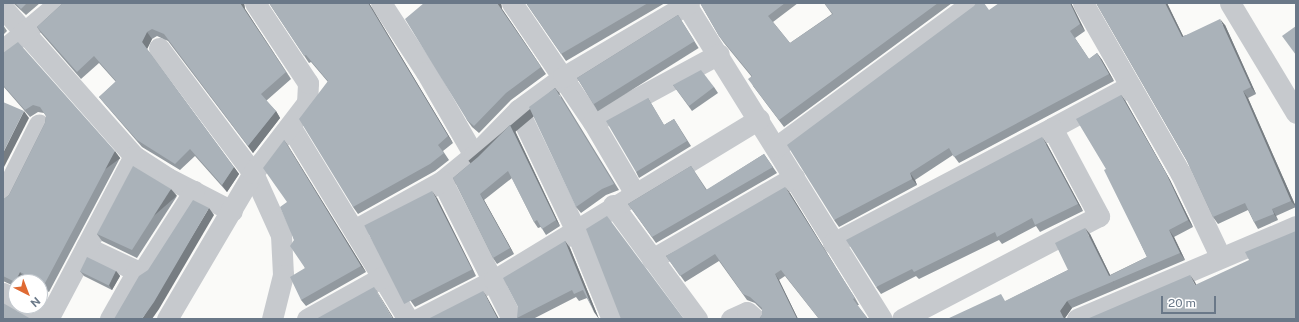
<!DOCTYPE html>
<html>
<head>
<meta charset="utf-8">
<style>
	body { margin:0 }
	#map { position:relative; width:1299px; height:322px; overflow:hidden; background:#fafaf8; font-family:"Public Sans",sans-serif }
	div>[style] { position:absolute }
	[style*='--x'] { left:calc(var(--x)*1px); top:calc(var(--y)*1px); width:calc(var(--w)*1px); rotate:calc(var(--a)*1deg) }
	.street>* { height:21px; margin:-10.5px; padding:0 10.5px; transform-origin:10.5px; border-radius:10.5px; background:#c6c9cd }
	.wall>* { inset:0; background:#92999f; transform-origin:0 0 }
	.shaded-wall>* { inset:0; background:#777d82; transform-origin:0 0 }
	.building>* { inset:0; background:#aab2b9; transform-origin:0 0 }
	span { translate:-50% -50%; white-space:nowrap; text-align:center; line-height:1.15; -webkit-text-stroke:4px #fff; paint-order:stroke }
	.frame { position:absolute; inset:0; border:4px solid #6a7888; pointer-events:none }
	.north { position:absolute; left:8px; top:274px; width:40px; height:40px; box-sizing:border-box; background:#fff; border:1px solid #c3c9cf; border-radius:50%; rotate:138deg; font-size:11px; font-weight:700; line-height:16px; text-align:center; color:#6a7888 }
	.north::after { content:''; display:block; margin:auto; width:14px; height:18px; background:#df6a33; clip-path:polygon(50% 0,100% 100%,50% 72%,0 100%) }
	.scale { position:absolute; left:1161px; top:296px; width:55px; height:18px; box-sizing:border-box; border:2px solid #6a7888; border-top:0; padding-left:5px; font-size:12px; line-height:14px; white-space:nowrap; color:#6a7888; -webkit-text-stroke:3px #fff; paint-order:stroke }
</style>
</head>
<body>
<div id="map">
	<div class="street">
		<i style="--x:381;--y:3;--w:82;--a:56.9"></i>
		<i style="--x:426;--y:72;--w:96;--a:60"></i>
		<i style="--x:474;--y:155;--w:41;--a:140.9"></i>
		<i style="--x:442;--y:181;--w:155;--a:63.1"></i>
		<i style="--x:512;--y:3;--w:144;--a:55.8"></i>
		<i style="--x:593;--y:122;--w:81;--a:59.6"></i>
		<i style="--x:685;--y:3;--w:372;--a:58.1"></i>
		<i style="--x:1083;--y:3;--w:197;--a:60.2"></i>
		<i style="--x:1181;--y:174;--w:91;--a:64.6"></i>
		<i style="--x:1230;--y:3;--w:128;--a:59"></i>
		<i style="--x:3;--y:8;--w:198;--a:48.5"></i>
		<i style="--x:134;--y:156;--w:40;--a:32.9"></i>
		<i style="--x:168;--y:178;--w:72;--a:27.3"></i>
		<i style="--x:159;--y:48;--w:156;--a:53.1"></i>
		<i style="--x:253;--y:173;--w:68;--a:65.7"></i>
		<i style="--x:281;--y:235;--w:40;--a:87.1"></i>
		<i style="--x:283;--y:275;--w:45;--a:104"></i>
		<i style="--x:3;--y:50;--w:73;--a:-40"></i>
		<i style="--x:518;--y:110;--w:132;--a:64.4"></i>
		<i style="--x:575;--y:229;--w:97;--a:67.7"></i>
		<i style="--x:593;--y:122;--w:143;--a:-28.4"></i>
		<i style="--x:290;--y:126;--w:226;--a:58.6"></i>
		<i style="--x:1052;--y:128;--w:89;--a:-28.3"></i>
		<i style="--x:776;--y:147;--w:243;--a:-36.3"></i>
		<i style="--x:474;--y:155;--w:63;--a:-45.6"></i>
		<i style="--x:518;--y:110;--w:56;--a:-36.3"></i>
		<i style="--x:563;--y:77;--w:146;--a:-30.4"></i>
		<i style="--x:3;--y:196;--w:80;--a:-63.4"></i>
		<i style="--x:613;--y:205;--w:142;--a:53.6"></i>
		<i style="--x:354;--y:230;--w:101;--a:-29.1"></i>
		<i style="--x:833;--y:243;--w:247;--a:-27.7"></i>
		<i style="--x:1052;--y:128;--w:100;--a:61.9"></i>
		<i style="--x:1099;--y:216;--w:222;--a:152.4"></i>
		<i style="--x:86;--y:247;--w:56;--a:25.2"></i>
		<i style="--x:137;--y:271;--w:6;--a:0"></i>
		<i style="--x:143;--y:271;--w:95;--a:-57.5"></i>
		<i style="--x:652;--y:259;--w:164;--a:-30"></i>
		<i style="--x:3;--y:293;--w:15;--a:28"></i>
		<i style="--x:26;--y:306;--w:26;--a:31"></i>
		<i style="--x:48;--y:319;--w:184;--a:-62.2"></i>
		<i style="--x:110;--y:319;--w:55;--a:-60.6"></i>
		<i style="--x:167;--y:319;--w:169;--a:-59.5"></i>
		<i style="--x:253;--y:173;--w:88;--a:-52.4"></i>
		<i style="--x:307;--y:103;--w:20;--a:-87"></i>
		<i style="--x:308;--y:83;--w:96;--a:-123.5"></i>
		<i style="--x:307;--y:319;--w:86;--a:-29.2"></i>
		<i style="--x:418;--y:319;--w:85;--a:-27.2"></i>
		<i style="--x:494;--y:280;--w:310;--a:-31.3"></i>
		<i style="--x:731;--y:319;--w:17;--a:-24"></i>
		<i style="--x:747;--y:312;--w:11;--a:41"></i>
		<i style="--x:1077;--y:319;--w:238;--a:-23"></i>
	</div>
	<div class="wall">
		<i style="clip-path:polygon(13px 3px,40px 3px,26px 15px)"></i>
		<i style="clip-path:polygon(63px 3px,244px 3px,245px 9px,291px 79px,266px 101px,276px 111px,280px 118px,253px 153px,168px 41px,157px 36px,152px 39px,147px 49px,239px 174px,227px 192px,195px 156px,180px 170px,142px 147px,104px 103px,99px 97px,116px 82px,99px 63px,81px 79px,41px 33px,37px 27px)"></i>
		<i style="clip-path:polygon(269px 3px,369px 3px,453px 143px,443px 151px,449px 160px,435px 171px,358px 214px,353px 207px,328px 82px,311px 62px,309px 63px)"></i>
		<i style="clip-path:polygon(424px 3px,501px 3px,502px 9px,546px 74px,511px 100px,479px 133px,472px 127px,467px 120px)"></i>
		<i style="clip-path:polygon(526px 3px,665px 3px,566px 61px)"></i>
		<i style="clip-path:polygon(700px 3px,798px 3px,773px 22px,790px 43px,832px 14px,824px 3px,952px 3px,784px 127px,753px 86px,751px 76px,724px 43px,719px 36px)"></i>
		<i style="clip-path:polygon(1071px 3px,1085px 31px,1075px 38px,1089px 59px,1097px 53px,1102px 60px,1114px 81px,959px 163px,953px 155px,915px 180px,917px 185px,839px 227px,834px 220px,989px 10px)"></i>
		<i style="clip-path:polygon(1096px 3px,1167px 3px,1183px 36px,1225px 25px,1256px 94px,1248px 98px,1296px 207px,1276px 216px,1278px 220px,1258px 229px,1254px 222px,1248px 210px,1218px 224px,1213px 217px,1187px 161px)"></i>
		<i style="left:678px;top:15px;width:39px;height:119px;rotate:58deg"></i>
		<i style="clip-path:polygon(3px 25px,7px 31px,3px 35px)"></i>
		<i style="clip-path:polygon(3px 53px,120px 158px,49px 292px,40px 287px,40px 282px,30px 282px,24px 279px,16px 282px,16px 287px,3px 281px,3px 199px,4px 199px,9px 195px,45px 123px,46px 116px,44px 113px,38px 112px,30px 117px,3px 86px)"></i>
		<i style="clip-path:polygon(673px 85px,714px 87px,718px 93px,692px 111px)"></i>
		<i style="clip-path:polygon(560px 94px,619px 190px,606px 195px,581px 213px,576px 207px)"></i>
		<i style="clip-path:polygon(1121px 95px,1126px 102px,1170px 180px,1193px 227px,1174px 237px,1185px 260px,1072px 308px,1065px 318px,1006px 301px,1068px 270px,1090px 234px,1110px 275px,1147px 257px,1106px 169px)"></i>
		<i style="clip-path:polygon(648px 98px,664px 125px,674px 119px,691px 146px,639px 178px,636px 172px)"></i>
		<i style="clip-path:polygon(510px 125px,515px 131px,560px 226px,546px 235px,541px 227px,538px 228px,534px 222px,512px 178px,484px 200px,514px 254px,497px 264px,493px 258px,453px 178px,478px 157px)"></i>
		<i style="clip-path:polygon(284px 140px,366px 272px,306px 306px,301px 300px,305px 268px,294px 240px,287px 202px)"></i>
		<i style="clip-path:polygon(1047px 144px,1083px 211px,1040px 232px,1036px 226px,1002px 244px,999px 240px,919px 279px,916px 276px,881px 294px,876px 287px)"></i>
		<i style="clip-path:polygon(764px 154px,777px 173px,656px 243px,628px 204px,691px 166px,707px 190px)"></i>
		<i style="clip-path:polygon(790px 193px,859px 305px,857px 305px,868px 319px,819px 319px,785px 276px,779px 280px,798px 319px,759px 319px,762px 315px,762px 310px,755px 303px,747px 300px,719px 261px,685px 282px,666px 256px)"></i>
		<i style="clip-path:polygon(177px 196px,137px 258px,102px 241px,97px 234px)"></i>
		<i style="clip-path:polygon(437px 198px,476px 276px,415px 307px,410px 300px)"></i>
		<i style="clip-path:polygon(565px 241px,570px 248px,599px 319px,587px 298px,579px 301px,576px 297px,533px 319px,518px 319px,517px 318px)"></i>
		<i style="clip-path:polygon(80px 271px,116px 271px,120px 276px,112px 290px,84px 276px)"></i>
	</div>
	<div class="shaded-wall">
		<i style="clip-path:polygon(240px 3px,244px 3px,245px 9px,291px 79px)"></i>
		<i style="clip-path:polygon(368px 3px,369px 3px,453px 143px,448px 136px)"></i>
		<i style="clip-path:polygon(497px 3px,501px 3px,502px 9px,546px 74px)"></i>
		<i style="clip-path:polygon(1070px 3px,1071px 3px,1085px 31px,1080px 24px)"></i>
		<i style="clip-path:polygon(1165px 3px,1167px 3px,1187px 44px,1182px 37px)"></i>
		<i style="clip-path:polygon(1220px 19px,1225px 25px,1256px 94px,1251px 87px)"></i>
		<i style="clip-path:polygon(147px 32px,152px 39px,147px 49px,142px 42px)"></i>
		<i style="clip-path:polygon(1097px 53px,1102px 60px,1114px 81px,1109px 74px)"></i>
		<i style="left:555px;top:88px;width:8px;height:113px;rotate:50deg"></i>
		<i style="clip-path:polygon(1243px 91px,1248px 98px,1296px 207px,1291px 201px)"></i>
		<i style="clip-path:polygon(1121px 95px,1126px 102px,1170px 180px,1193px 227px,1188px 220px)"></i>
		<i style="clip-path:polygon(24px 111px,29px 118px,3px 169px,3px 153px)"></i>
		<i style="clip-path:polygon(276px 111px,280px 118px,253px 153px,248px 146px)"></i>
		<i style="clip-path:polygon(510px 125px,515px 131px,560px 226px,556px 220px)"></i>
		<i style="clip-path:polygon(1042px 137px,1047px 144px,1083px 211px,1078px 204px)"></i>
		<i style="clip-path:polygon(284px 140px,289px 147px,366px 272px,361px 266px)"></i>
		<i style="left:115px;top:151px;width:9px;height:152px;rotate:54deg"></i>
		<i style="clip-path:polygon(234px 167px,239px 174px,227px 192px,222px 185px)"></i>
		<i style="clip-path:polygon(910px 173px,915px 180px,917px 185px,912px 179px)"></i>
		<i style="clip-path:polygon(785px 187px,790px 193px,859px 305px,855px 298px)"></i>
		<i style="left:171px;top:189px;width:9px;height:72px;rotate:49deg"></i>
		<i style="clip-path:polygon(432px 191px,437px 198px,476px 276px,472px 269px)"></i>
		<i style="clip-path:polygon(480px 194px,484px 200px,514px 254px,510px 248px)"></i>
		<i style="clip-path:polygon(209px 208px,214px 215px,159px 309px,152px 319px,142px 319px)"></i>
		<i style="clip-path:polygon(1272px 209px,1276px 216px,1278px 220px,1274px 214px)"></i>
		<i style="clip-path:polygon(1085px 228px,1090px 234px,1114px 283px,1109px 276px)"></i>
		<i style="clip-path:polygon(1169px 230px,1174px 237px,1185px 260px,1180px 253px)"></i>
		<i style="clip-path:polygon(565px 241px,570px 248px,599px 319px,594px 312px)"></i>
		<i style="clip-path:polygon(116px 271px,120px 276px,112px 290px,109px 285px)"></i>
		<i style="clip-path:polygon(20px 272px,24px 279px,23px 282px,16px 282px,16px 283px,15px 282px)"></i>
		<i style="clip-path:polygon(775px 274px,779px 280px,798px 319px,797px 319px)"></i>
		<i style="clip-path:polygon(1190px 275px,1195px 282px,1200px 292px,1195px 285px)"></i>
		<i style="clip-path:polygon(374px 287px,378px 293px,394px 319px,393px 319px)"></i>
		<i style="clip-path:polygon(483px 291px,487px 297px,499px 319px,497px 319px)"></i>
		<i style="clip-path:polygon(1067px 301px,1072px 308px,1065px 318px,1066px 319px,1064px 319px,1060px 311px)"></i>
	</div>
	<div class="building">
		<i style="clip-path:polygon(15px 3px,27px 3px,21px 9px)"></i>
		<i style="clip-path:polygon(63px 3px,240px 3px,286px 72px,261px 94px,276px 111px,248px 146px,164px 34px,152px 29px,147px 32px,142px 42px,234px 167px,222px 185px,190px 149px,175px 164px,137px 140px,99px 97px,116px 81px,94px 56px,77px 72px,37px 27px)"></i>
		<i style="clip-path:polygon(269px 3px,368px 3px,448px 136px,438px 145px,444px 153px,430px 164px,353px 207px,299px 119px,328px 81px,306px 55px,304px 56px)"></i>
		<i style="clip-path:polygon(424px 3px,497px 3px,541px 67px,506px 93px,474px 126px,467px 120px,405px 19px)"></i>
		<i style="clip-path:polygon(526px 3px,648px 3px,561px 54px)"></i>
		<i style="clip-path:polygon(700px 3px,785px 3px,768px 16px,790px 43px,833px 14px,824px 3px,938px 3px,779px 120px,748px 79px,752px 76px,719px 36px)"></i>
		<i style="clip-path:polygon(976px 3px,984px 3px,989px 10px,999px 3px,1070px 3px,1080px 24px,1070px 31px,1089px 59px,1097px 53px,1109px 74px,954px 157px,949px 148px,910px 173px,912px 179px,834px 220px,787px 145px,974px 6px)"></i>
		<i style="clip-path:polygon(1096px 3px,1165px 3px,1182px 37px,1220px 19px,1251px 87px,1243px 91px,1291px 201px,1272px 209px,1274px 214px,1254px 222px,1245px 203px,1213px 217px,1187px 161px)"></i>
		<i style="left:678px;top:15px;width:31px;height:119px;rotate:58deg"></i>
		<i style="clip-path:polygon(1296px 26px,1296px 55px,1282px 36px)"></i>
		<i style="clip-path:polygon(18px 42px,115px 151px,44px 285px,40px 283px,40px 282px,39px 282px,20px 272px,15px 282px,3px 276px,3px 199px,4px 199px,9px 195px,45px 123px,46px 116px,40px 107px,33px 105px,25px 110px,3px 85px,3px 53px)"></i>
		<i style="clip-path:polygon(701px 70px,714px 87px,689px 106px,673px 85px)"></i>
		<i style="clip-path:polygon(555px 88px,614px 184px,602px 189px,576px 207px,529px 107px)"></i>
		<i style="clip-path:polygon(1121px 95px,1166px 173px,1188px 220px,1169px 230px,1180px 253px,1067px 301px,1060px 311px,1064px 319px,947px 319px,1001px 294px,1005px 301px,1068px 270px,1055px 243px,1085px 228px,1109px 276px,1147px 257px,1104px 170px,1106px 169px,1076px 119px)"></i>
		<i style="clip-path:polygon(648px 98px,664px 125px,674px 119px,687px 141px,636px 172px,606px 121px)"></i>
		<i style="clip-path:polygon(3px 102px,24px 111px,3px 153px)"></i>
		<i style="clip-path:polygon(510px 125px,556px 220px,542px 229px,537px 220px,534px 222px,508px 171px,480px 194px,510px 248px,493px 258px,453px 178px,478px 157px)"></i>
		<i style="clip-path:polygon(1042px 137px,1078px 204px,1035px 225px,1032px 218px,997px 237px,995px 232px,914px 272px,912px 269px,876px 287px,846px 240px)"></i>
		<i style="clip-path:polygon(284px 140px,361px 266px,301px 300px,290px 277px,305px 268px,290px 246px,294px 240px,280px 207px,287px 202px,263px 168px)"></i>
		<i style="clip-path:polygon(764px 154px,773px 167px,652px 237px,628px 204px,691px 166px,706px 190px)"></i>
		<i style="clip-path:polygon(133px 166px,171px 189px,132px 250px,97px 234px)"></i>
		<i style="clip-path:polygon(785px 187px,855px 298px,853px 299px,868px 319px,819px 319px,781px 270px,775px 274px,797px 319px,759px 319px,762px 315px,762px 308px,750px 297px,743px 294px,715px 254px,680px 276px,666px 256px)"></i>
		<i style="left:432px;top:191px;width:88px;height:76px;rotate:63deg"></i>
		<i style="clip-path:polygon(193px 200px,209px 208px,154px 302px,142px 319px,114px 319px,139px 276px,148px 270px)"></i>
		<i style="clip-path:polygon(607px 216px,684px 319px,621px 319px,586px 229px)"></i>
		<i style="clip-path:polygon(1296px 231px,1296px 319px,1265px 319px,1265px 318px,1264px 319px,1087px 319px,1190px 275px,1195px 285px,1249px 260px,1245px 252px)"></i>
		<i style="clip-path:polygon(565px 241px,594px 312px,583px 290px,574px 294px,572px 290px,517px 318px,518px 307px,503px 278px)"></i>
		<i style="left:87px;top:257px;width:32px;height:16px;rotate:26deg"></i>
		<i style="clip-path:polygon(374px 287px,393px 319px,316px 319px)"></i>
		<i style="clip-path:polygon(483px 291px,498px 319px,428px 319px)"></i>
		<i style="clip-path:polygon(3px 303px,31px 319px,3px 319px)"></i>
	</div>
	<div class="frame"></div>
	<div class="north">N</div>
	<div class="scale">20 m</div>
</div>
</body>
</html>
